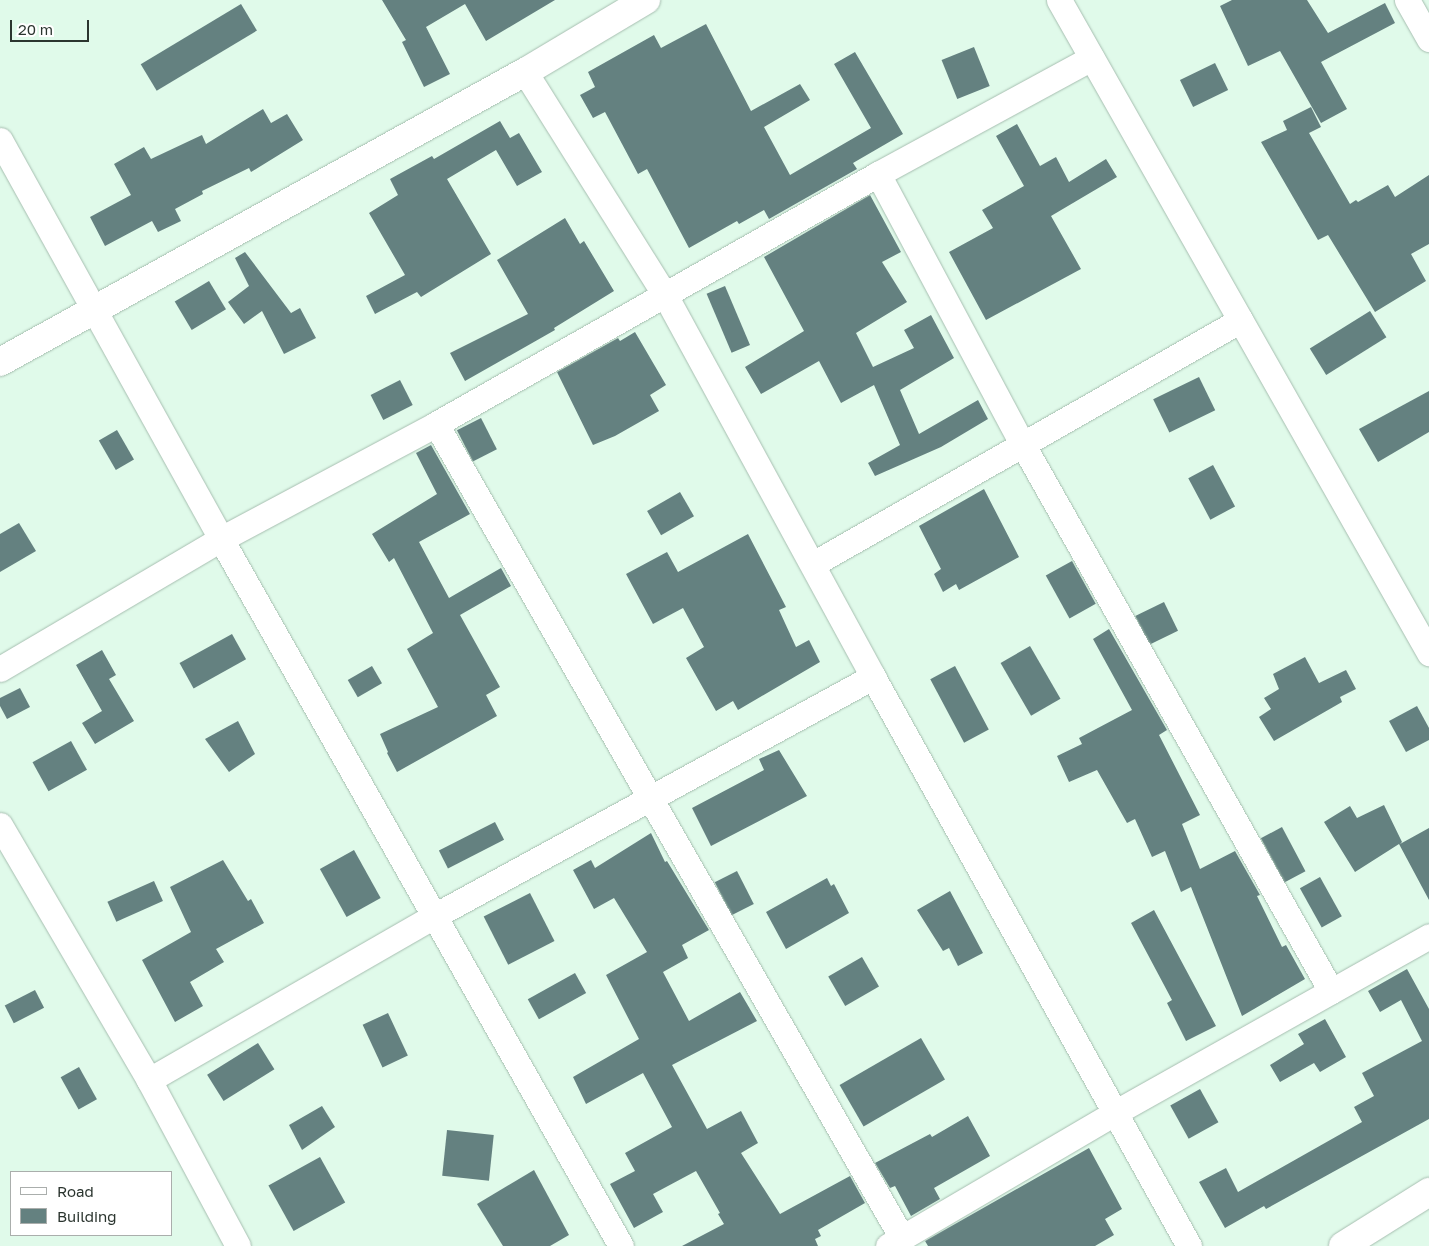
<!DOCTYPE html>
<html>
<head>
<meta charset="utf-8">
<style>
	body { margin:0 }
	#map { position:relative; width:1429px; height:1246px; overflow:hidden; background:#e0faea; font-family:"Golos Text",sans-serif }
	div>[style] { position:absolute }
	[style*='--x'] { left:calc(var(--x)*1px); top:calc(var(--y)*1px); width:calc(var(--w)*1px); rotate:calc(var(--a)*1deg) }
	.building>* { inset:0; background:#648180; transform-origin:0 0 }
	.roads { filter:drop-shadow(0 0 1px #a6beb0) drop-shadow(0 0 1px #a6beb0) }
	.minor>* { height:25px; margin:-12.5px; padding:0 12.5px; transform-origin:12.5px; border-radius:12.5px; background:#fff }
	.tertiary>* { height:28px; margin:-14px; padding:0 14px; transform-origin:14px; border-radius:14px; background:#fff }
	span { translate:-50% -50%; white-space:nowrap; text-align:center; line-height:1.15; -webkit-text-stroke:4px #fff; paint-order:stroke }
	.legend { position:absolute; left:10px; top:1171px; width:162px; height:65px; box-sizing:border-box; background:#fff; border:1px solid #aaaeac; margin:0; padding:6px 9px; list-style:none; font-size:15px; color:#2b352f }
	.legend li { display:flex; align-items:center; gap:10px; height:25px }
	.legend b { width:25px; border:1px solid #aaaeac }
	.scale { position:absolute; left:10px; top:20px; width:79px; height:22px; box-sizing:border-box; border:2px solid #2b352f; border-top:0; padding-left:6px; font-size:15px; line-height:18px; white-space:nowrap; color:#2b352f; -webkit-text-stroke:4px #fff; paint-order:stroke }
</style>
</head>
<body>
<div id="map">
	<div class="building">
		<i style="clip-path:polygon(382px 0,555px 0,486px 41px,465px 4px,426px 27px,450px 74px,424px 87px,402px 42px,406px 40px)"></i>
		<i style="clip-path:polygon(1232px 0,1307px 0,1328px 33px,1385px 3px,1395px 23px,1321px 62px,1347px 109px,1321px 123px,1280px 51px,1248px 66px,1220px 6px)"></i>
		<i style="left:241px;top:4px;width:31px;height:117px;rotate:59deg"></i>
		<i style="clip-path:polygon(706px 24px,751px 111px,800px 84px,810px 100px,764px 127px,790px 175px,871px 128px,834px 64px,855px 52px,903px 134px,853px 163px,857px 169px,769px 219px,764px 210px,739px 224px,737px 221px,689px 248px,647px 169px,638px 174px,605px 112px,593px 118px,580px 95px,595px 87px,588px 72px,654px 35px,661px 48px)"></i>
		<i style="left:974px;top:47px;width:42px;height:35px;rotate:68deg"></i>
		<i style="left:1215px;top:63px;width:30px;height:39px;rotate:64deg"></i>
		<i style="clip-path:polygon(1311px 107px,1321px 127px,1309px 133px,1350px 204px,1356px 200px,1358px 202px,1388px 185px,1395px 197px,1429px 175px,1429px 244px,1411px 254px,1426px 281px,1375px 312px,1328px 235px,1318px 240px,1261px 142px,1287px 130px,1283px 121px)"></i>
		<i style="clip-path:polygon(263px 109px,271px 123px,287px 114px,303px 140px,251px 172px,249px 168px,202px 191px,203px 194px,175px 209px,181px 221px,158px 232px,152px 221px,105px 246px,90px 217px,131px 195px,114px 164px,144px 147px,151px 159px,202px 135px,206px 144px)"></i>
		<i style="clip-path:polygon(500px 121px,510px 138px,519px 133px,542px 172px,517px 186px,496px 150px,447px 179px,491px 254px,421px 297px,417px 292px,375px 314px,366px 296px,405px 275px,369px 213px,398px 195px,390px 179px,432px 156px,434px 159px)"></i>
		<i style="clip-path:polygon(1017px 124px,1040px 166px,1056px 157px,1069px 182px,1106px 159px,1117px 177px,1051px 216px,1081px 269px,986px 320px,949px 252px,993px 228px,982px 210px,1024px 186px,996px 136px)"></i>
		<i style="clip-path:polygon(870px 195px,901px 252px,882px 262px,907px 302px,856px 333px,873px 367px,914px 348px,904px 330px,931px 315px,954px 358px,900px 390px,919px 434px,978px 400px,988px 419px,941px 447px,875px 476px,868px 463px,900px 445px,874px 385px,841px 403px,819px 361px,761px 394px,745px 367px,804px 331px,764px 257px)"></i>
		<i style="clip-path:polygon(565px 218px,580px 244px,584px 241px,614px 291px,554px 328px,555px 330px,465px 381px,450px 353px,528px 314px,497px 260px)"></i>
		<i style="clip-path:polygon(245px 252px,291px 313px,300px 308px,316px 338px,284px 354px,262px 311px,244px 324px,228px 302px,249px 286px,235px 258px)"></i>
		<i style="left:209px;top:281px;width:33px;height:40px;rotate:59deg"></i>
		<i style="left:725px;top:286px;width:64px;height:20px;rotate:67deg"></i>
		<i style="left:1370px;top:311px;width:31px;height:71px;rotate:58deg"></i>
		<i style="clip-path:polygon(635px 332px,666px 385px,650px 395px,659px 411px,615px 436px,593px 445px,557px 372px,618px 338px,620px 341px)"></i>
		<i style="left:1199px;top:377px;width:37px;height:51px;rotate:64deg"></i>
		<i style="left:400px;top:380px;width:28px;height:33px;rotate:63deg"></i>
		<i style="clip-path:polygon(1429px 391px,1429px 432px,1378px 462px,1359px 429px)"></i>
		<i style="left:481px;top:418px;width:35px;height:27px;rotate:63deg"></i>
		<i style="left:117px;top:430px;width:34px;height:21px;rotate:60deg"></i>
		<i style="clip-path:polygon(431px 445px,470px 514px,419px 542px,449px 598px,501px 568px,511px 586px,460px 615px,500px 687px,486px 695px,497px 716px,397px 772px,387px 753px,388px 752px,380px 734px,438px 707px,407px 649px,433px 633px,394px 558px,389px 562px,372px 534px,437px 494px,416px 453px)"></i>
		<i style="left:1213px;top:465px;width:47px;height:28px;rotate:62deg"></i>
		<i style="clip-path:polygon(984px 489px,1019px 557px,959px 590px,956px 584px,943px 592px,934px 574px,941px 569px,919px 526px)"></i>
		<i style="left:680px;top:492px;width:28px;height:38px;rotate:60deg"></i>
		<i style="clip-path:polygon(19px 523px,36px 551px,0 572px,0 534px)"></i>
		<i style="clip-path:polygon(748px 534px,786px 607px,779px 610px,796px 647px,809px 640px,820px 662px,738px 710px,733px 701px,716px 711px,686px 658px,704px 647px,683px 608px,653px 624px,626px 574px,667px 552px,678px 572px)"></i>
		<i style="left:1072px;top:561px;width:49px;height:30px;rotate:61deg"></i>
		<i style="left:1164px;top:602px;width:32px;height:32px;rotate:64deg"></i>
		<i style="clip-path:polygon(1109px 629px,1167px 730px,1159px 735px,1200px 815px,1182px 824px,1200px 869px,1235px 851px,1260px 895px,1257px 896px,1282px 947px,1286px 945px,1305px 979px,1242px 1016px,1191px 887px,1181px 892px,1165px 851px,1152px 857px,1135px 819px,1127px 823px,1097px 770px,1069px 782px,1057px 756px,1082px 744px,1079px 738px,1132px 710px,1093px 639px)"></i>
		<i style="left:232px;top:634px;width:29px;height:60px;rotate:61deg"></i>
		<i style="left:1030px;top:646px;width:61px;height:34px;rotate:60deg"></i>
		<i style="clip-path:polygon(102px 650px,116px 675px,109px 679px,134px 721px,95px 744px,82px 723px,102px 711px,76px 665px)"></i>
		<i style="clip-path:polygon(1305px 657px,1319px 683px,1346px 670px,1356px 689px,1340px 697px,1342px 702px,1274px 741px,1259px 717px,1271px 709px,1264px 698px,1279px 689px,1273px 674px)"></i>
		<i style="left:372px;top:666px;width:20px;height:28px;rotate:60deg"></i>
		<i style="left:955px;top:666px;width:72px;height:28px;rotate:62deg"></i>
		<i style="clip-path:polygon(20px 688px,30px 707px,7px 719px,0 706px,0 698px)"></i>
		<i style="clip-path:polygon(1417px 706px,1429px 728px,1429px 740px,1406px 752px,1389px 721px)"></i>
		<i style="clip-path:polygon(238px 721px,255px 754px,229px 772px,205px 739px)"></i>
		<i style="left:71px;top:741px;width:33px;height:44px;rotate:61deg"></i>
		<i style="clip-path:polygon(779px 750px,807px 796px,711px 846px,692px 808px,764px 770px,759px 759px)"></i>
		<i style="clip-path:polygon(1384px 805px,1402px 842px,1400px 844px,1429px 828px,1429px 900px,1399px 844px,1355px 872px,1324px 822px,1350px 806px,1357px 818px)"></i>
		<i style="left:495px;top:822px;width:20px;height:63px;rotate:63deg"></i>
		<i style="left:1282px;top:827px;width:50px;height:24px;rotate:62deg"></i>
		<i style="clip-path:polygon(651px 833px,665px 862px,667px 861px,709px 930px,682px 945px,688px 958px,663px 972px,689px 1021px,740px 992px,757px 1021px,672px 1065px,707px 1129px,741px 1111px,758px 1143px,741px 1153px,780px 1214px,850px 1176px,865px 1203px,818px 1230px,821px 1236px,815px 1239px,818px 1246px,682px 1246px,724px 1224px,718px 1214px,720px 1213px,696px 1171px,653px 1194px,663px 1212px,634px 1228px,610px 1184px,635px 1171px,625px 1153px,672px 1127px,643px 1073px,586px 1104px,573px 1077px,639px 1039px,606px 975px,647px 952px,614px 898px,594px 909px,573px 870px,591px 860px,595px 868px)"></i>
		<i style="left:354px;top:850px;width:55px;height:39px;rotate:61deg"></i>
		<i style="clip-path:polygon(223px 860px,248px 901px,251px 899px,264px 923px,216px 949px,224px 962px,190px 982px,203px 1006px,175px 1022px,142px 960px,191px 932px,170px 887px)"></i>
		<i style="left:737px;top:871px;width:37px;height:25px;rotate:63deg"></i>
		<i style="left:1320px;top:877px;width:45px;height:23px;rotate:61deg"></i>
		<i style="clip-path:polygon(827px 878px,831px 886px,834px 884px,849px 913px,786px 949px,766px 912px)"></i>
		<i style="left:154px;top:881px;width:22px;height:51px;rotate:66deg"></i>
		<i style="clip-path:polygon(950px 891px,983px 953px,958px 966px,949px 948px,943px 951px,917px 910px)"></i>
		<i style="left:530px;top:893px;width:54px;height:52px;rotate:63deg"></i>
		<i style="clip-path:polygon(1154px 910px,1216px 1026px,1186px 1041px,1167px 1003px,1172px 1000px,1131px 923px)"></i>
		<i style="left:862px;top:957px;width:34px;height:39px;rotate:60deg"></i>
		<i style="clip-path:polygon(1407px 969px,1429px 1009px,1429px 1119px,1266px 1209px,1264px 1206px,1225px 1228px,1199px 1182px,1226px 1168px,1238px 1192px,1362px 1122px,1354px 1107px,1374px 1096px,1362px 1073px,1422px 1041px,1401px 1000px,1380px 1012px,1368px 991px)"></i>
		<i style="left:575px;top:973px;width:23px;height:54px;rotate:61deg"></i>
		<i style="left:35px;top:990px;width:20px;height:34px;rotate:63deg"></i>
		<i style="left:388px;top:1013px;width:47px;height:28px;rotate:65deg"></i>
		<i style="clip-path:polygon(1325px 1019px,1346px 1057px,1320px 1072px,1314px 1063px,1280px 1082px,1270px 1065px,1304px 1044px,1298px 1034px)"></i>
		<i style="left:921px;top:1038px;width:48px;height:94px;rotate:60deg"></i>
		<i style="left:258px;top:1043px;width:31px;height:60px;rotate:58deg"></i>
		<i style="left:79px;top:1067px;width:37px;height:21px;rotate:61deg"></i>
		<i style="left:1200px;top:1089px;width:38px;height:34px;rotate:61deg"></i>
		<i style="clip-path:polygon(322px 1106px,335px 1127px,302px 1150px,289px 1125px)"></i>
		<i style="clip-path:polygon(968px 1116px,990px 1156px,934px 1188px,940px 1199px,911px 1216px,895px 1186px,890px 1188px,875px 1163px,930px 1134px,932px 1137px)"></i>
		<i style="left:447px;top:1130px;width:47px;height:46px;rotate:6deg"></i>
		<i style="clip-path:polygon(1089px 1148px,1122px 1209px,1105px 1219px,1114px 1235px,1095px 1246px,928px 1246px,925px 1241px)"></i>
		<i style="left:320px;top:1157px;width:52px;height:59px;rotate:61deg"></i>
		<i style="clip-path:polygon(534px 1170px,569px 1235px,550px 1246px,503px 1246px,477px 1204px)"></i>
	</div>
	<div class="roads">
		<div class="minor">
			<i style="--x:1059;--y:0;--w:751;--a:60.46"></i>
			<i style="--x:1407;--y:0;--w:45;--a:60.6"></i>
			<i style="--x:525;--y:72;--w:263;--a:57.9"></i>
			<i style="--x:665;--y:295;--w:435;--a:61.4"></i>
			<i style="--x:873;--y:677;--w:651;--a:60.95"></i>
			<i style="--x:0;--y:140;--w:456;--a:61"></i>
			<i style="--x:221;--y:539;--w:812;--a:60.5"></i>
			<i style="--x:878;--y:174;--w:307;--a:61.9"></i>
			<i style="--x:1023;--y:445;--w:627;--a:60.57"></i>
			<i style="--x:436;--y:424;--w:938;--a:60.21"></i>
			<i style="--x:813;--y:564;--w:492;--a:-29.7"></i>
			<i style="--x:0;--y:669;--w:256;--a:-30.5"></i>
			<i style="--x:221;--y:539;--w:244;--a:-28.1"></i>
			<i style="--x:436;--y:424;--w:508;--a:-29.49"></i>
			<i style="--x:878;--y:174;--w:243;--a:-28.5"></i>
			<i style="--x:0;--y:825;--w:295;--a:59.7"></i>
			<i style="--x:149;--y:1080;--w:188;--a:61.8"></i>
			<i style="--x:149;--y:1080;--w:331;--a:-29.9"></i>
			<i style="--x:436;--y:915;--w:498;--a:-28.6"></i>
			<i style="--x:888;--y:1246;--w:264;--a:-30.4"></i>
			<i style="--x:1116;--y:1112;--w:359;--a:-29.3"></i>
		</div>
		<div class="tertiary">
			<i style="--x:0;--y:362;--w:600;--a:-28.92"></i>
			<i style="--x:525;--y:72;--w:141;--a:-30.8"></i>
			<i style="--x:1343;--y:1246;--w:102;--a:-32.1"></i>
		</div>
	</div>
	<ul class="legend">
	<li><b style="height:6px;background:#fff"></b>Road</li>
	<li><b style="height:14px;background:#648180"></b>Building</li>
	</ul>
	<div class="scale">20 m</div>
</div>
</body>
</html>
